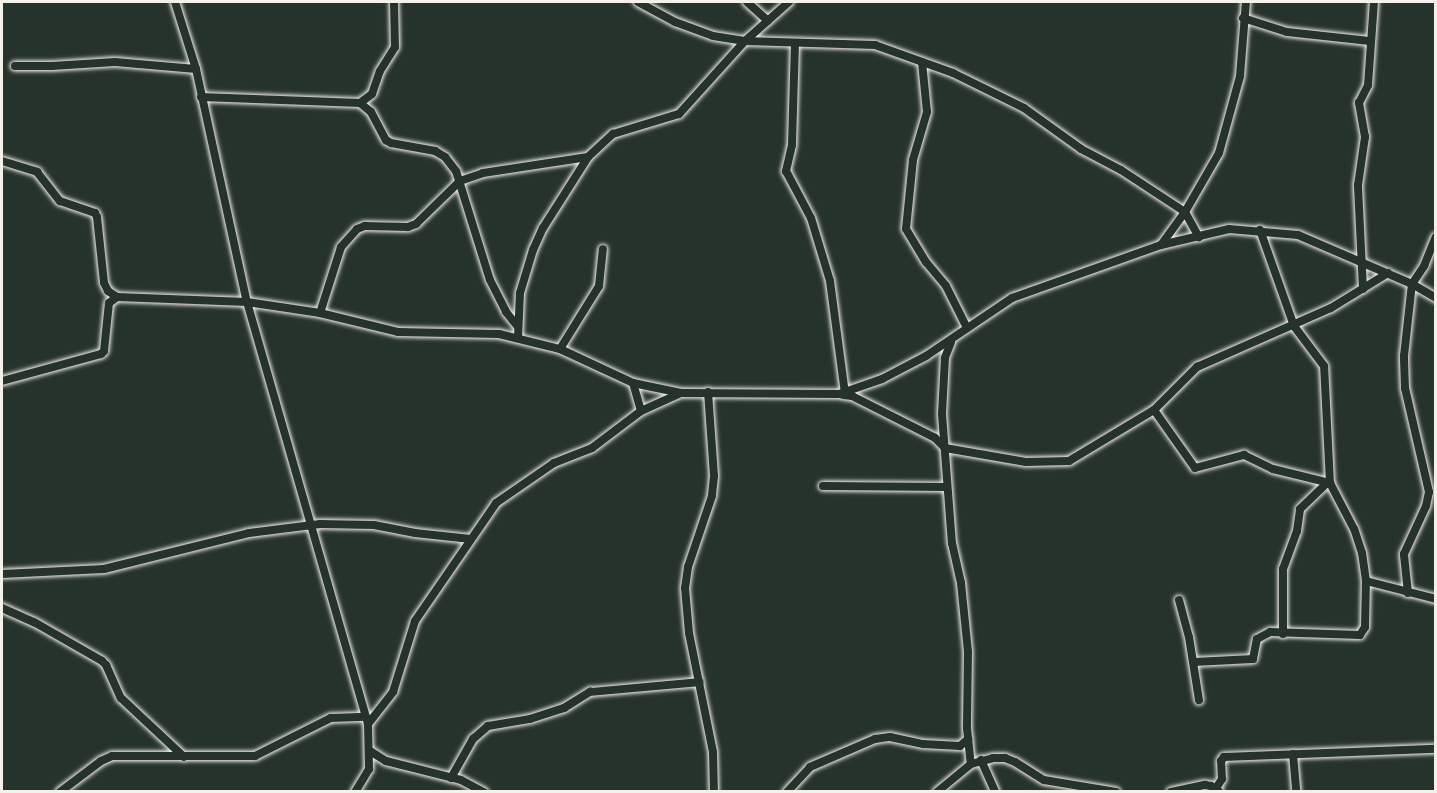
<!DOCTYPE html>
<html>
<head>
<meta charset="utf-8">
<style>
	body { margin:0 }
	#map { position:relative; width:1437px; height:793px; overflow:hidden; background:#26332d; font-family:Itim,sans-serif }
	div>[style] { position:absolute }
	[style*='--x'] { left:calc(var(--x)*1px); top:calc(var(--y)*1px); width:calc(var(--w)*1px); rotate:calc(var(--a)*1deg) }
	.roads { filter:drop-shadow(0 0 2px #f4f1e8) drop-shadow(0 0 2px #f4f1e8) }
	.minor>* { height:8px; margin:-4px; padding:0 4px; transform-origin:4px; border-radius:4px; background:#26332d }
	span { translate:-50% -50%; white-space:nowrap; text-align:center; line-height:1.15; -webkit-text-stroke:4.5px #26332d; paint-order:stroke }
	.frame { position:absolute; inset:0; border:3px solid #f4f1e8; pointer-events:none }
</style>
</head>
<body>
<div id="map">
	<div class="roads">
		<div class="minor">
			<i style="--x:175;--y:2;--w:70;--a:72.6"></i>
			<i style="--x:196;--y:69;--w:239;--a:77.7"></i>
			<i style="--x:247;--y:302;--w:439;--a:74"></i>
			<i style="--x:368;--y:724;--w:45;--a:88.7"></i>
			<i style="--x:369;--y:769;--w:27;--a:121"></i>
			<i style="--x:638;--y:2;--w:42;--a:28.4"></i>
			<i style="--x:675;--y:22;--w:40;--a:20.2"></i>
			<i style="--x:713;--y:36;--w:32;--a:9"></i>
			<i style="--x:745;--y:41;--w:130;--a:1.8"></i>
			<i style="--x:875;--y:45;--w:83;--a:19.7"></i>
			<i style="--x:953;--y:73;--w:79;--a:26.2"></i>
			<i style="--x:1024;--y:108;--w:70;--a:35.7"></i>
			<i style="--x:1081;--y:149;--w:45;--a:27.7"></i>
			<i style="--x:1121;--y:170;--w:77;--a:33.3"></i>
			<i style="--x:1185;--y:212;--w:29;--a:61"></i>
			<i style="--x:747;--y:2;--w:28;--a:42"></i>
			<i style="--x:1243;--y:18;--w:46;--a:17.7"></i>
			<i style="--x:1287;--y:32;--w:83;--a:6.2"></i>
			<i style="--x:795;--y:43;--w:102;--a:91.7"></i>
			<i style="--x:792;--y:145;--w:27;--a:103"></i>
			<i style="--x:786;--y:171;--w:53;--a:62"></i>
			<i style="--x:811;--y:218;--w:66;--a:73.2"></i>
			<i style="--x:830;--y:281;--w:113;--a:82.4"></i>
			<i style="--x:922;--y:62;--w:50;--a:84.3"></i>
			<i style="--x:927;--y:112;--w:50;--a:106.3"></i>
			<i style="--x:913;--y:160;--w:69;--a:95.8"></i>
			<i style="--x:906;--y:229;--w:39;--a:59"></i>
			<i style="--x:926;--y:262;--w:31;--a:50"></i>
			<i style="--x:946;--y:286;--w:47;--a:63.4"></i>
			<i style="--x:15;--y:66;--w:37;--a:0"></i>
			<i style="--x:52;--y:66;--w:63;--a:-3.6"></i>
			<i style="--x:115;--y:62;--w:81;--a:4.9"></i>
			<i style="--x:201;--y:97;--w:159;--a:2.2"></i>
			<i style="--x:360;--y:103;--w:14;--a:39"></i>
			<i style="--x:371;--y:112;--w:32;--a:62"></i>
			<i style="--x:386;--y:140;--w:6;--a:31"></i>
			<i style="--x:391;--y:143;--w:45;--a:10.3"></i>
			<i style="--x:435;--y:151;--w:12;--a:31"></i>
			<i style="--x:445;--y:157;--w:18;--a:52"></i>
			<i style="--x:456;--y:171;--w:114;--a:72.7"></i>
			<i style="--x:490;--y:280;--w:36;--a:63"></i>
			<i style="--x:506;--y:312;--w:19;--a:51"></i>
			<i style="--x:360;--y:103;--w:15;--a:-37"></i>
			<i style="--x:372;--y:94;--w:24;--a:-71"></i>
			<i style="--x:380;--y:71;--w:28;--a:-58"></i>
			<i style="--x:395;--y:47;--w:45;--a:-91.3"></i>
			<i style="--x:2;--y:161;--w:37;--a:17"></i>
			<i style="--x:37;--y:172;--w:37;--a:52"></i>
			<i style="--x:60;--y:201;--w:37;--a:19"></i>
			<i style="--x:95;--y:213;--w:4;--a:63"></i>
			<i style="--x:97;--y:217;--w:66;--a:83.9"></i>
			<i style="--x:104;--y:283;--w:9;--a:63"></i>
			<i style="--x:108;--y:291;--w:11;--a:34"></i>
			<i style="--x:117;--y:297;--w:130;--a:2.2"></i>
			<i style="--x:247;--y:302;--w:74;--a:8.6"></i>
			<i style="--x:320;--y:313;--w:80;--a:13.7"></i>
			<i style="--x:398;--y:332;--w:101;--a:1.1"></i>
			<i style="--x:499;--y:334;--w:63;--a:13.8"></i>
			<i style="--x:560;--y:349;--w:81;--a:25"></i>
			<i style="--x:633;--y:383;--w:49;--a:11.8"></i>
			<i style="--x:681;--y:393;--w:158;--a:0.4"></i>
			<i style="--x:839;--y:394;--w:46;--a:-19.2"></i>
			<i style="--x:882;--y:379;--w:50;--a:-27.6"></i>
			<i style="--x:926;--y:356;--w:104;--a:-34"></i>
			<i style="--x:1012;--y:298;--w:158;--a:-19.6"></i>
			<i style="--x:1161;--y:245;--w:70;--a:-13.2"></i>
			<i style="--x:1229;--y:229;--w:69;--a:5"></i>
			<i style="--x:1298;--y:235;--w:124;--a:23.3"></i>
			<i style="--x:1412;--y:284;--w:28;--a:30"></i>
			<i style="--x:1161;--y:245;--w:41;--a:-54"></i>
			<i style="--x:1185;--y:212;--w:68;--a:-60"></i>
			<i style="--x:1219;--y:153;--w:80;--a:-74.7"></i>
			<i style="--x:1240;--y:76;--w:74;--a:-85.4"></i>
			<i style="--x:1363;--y:289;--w:104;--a:-92.8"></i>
			<i style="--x:1358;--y:185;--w:49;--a:-81.7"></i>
			<i style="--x:1365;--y:137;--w:35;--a:-100"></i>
			<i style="--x:1359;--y:103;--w:20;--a:-63"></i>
			<i style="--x:1368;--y:85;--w:83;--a:-85.9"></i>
			<i style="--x:320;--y:313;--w:69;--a:-72.3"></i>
			<i style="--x:341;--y:247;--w:24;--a:-48"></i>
			<i style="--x:357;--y:229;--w:9;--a:-21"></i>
			<i style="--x:365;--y:226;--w:43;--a:1.3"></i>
			<i style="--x:408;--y:227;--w:9;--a:-21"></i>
			<i style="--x:416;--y:224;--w:62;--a:-44.3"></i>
			<i style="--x:460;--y:181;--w:24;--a:-19"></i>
			<i style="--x:483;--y:173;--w:106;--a:-8.7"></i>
			<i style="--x:518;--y:338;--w:45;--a:-87.5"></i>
			<i style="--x:520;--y:293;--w:45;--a:-73.2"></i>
			<i style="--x:533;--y:250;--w:24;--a:-66"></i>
			<i style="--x:543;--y:228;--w:84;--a:-57.6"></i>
			<i style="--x:588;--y:157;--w:34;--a:-43"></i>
			<i style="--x:613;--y:134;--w:69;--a:-16.9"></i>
			<i style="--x:679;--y:114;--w:98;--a:-47.9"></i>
			<i style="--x:745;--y:41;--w:59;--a:-41.6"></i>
			<i style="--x:951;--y:342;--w:17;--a:111"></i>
			<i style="--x:945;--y:358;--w:56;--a:93.1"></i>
			<i style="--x:942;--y:414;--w:129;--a:85.6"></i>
			<i style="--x:952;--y:543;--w:41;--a:77.3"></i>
			<i style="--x:961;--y:583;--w:69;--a:84.2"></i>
			<i style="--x:968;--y:652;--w:76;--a:90.8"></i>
			<i style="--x:967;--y:728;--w:36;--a:84"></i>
			<i style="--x:560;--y:349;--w:74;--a:-58.2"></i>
			<i style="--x:599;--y:286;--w:37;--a:-84"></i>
			<i style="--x:2;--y:381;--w:103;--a:-15.3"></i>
			<i style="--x:101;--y:354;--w:4;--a:-45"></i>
			<i style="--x:104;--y:351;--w:48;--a:-84.1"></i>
			<i style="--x:109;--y:303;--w:10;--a:-37"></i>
			<i style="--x:633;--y:383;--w:29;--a:74"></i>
			<i style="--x:708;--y:392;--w:84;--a:85.9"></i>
			<i style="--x:714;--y:476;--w:20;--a:96"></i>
			<i style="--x:712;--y:496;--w:75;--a:108.7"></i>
			<i style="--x:688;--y:567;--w:21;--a:98"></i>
			<i style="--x:685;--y:588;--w:45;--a:84.9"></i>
			<i style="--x:689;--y:633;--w:121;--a:78.6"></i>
			<i style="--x:713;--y:752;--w:40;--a:88.6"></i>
			<i style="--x:843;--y:395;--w:9;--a:6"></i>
			<i style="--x:852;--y:396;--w:93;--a:26.8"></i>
			<i style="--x:935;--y:438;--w:14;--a:45"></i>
			<i style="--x:945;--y:448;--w:82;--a:9.8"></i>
			<i style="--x:1026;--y:462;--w:43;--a:-1.3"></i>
			<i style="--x:1069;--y:461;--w:99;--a:-31"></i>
			<i style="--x:1154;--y:410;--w:61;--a:-45"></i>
			<i style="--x:1197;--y:367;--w:146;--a:-23.8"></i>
			<i style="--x:1331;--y:308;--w:67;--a:-31.6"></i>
			<i style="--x:1154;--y:410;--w:71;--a:54.7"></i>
			<i style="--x:1195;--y:468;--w:51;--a:-14.9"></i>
			<i style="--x:1244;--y:455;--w:32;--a:26"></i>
			<i style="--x:1273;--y:469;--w:59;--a:13.8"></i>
			<i style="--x:823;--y:486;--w:123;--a:0.5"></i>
			<i style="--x:2;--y:574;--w:102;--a:-2.8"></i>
			<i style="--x:104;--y:569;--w:149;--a:-13.9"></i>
			<i style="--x:249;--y:533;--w:72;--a:-7.2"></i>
			<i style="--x:320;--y:524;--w:54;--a:1.1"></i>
			<i style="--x:374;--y:525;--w:42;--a:11"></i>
			<i style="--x:415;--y:533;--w:56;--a:6.1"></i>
			<i style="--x:1366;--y:581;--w:72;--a:14.4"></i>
			<i style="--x:1408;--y:593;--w:39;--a:-96"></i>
			<i style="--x:1404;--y:554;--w:53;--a:-65.4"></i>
			<i style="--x:1426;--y:506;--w:14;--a:-78"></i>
			<i style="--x:1429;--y:492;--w:107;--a:-103"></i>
			<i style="--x:1405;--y:388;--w:32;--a:-92"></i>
			<i style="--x:1404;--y:356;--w:72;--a:-83.7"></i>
			<i style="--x:1412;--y:284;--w:22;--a:-56"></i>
			<i style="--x:1424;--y:266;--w:31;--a:-68"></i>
			<i style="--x:1179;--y:600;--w:38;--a:75"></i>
			<i style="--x:1189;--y:637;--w:64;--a:81"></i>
			<i style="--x:2;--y:608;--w:35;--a:24"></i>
			<i style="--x:34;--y:622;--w:78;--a:29.8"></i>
			<i style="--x:102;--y:661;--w:6;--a:45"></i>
			<i style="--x:106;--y:665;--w:36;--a:66"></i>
			<i style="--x:121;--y:698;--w:86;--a:43.1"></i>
			<i style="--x:1283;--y:634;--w:65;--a:-90"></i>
			<i style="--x:1283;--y:569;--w:40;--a:-69.8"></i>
			<i style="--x:1297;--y:531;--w:22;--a:-82"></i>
			<i style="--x:1300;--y:509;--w:37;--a:-44"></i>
			<i style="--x:1194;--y:662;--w:59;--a:-2.9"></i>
			<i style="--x:1253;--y:659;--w:20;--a:-79"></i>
			<i style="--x:1257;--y:639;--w:15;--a:-28"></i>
			<i style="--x:1270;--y:632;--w:90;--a:1.9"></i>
			<i style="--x:1360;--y:635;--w:9;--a:-58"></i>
			<i style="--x:1365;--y:627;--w:46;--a:-88.8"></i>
			<i style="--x:1366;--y:581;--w:28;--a:-98"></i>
			<i style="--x:1362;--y:553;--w:25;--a:-108"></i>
			<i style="--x:1354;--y:529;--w:52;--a:-117.6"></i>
			<i style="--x:1330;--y:483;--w:117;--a:-92.9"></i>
			<i style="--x:1324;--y:366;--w:50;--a:-126.9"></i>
			<i style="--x:1294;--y:326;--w:102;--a:-109.5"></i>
			<i style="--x:368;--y:724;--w:41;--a:-52"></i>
			<i style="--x:393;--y:692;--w:74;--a:-72.8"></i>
			<i style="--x:415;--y:621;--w:143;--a:-55.5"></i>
			<i style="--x:496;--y:503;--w:70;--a:-34.6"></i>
			<i style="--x:554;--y:463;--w:41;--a:-21.5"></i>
			<i style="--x:592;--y:448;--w:61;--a:-37.1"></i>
			<i style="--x:641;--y:411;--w:44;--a:-24.2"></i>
			<i style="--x:370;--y:751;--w:19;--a:32"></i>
			<i style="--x:386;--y:761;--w:77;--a:14.2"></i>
			<i style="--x:461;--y:780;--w:26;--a:28"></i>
			<i style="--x:1293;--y:754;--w:38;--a:85"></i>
			<i style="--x:981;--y:760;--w:35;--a:66"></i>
			<i style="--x:451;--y:778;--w:45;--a:-60.6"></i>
			<i style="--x:473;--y:739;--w:20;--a:-41"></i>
			<i style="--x:488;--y:726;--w:43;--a:-9.5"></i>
			<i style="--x:530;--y:719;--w:36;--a:-18"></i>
			<i style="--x:564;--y:708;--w:31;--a:-32"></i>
			<i style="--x:590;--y:692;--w:110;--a:-5.2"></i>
			<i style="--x:1216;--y:788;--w:11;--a:-56"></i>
			<i style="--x:1222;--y:779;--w:18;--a:-93"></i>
			<i style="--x:1221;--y:761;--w:5;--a:-53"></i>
			<i style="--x:1224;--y:757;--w:212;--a:-2.2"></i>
			<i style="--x:60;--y:792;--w:51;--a:-37.1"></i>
			<i style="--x:101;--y:761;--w:12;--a:-24"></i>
			<i style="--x:112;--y:756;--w:143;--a:0"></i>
			<i style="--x:255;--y:756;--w:85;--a:-26.6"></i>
			<i style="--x:331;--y:718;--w:35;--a:-2"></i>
			<i style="--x:787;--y:792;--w:34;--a:-47"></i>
			<i style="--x:810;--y:767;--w:71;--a:-23.3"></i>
			<i style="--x:875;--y:739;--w:15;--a:-8"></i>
			<i style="--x:890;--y:737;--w:34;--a:12"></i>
			<i style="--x:923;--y:744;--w:37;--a:3"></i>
			<i style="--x:960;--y:746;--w:11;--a:-41"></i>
			<i style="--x:937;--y:792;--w:44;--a:-39.5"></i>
			<i style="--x:971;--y:764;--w:23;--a:-15"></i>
			<i style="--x:993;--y:758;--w:12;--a:0"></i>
			<i style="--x:1005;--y:758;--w:11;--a:22"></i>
			<i style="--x:1015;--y:762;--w:34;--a:32"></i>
			<i style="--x:1044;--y:780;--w:73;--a:9.5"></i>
			<i style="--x:1171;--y:792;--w:35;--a:-12"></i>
			<i style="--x:1205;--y:785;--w:6;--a:9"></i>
			<i style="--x:1211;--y:786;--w:9;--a:32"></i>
		</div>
	</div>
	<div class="frame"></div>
</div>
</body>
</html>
